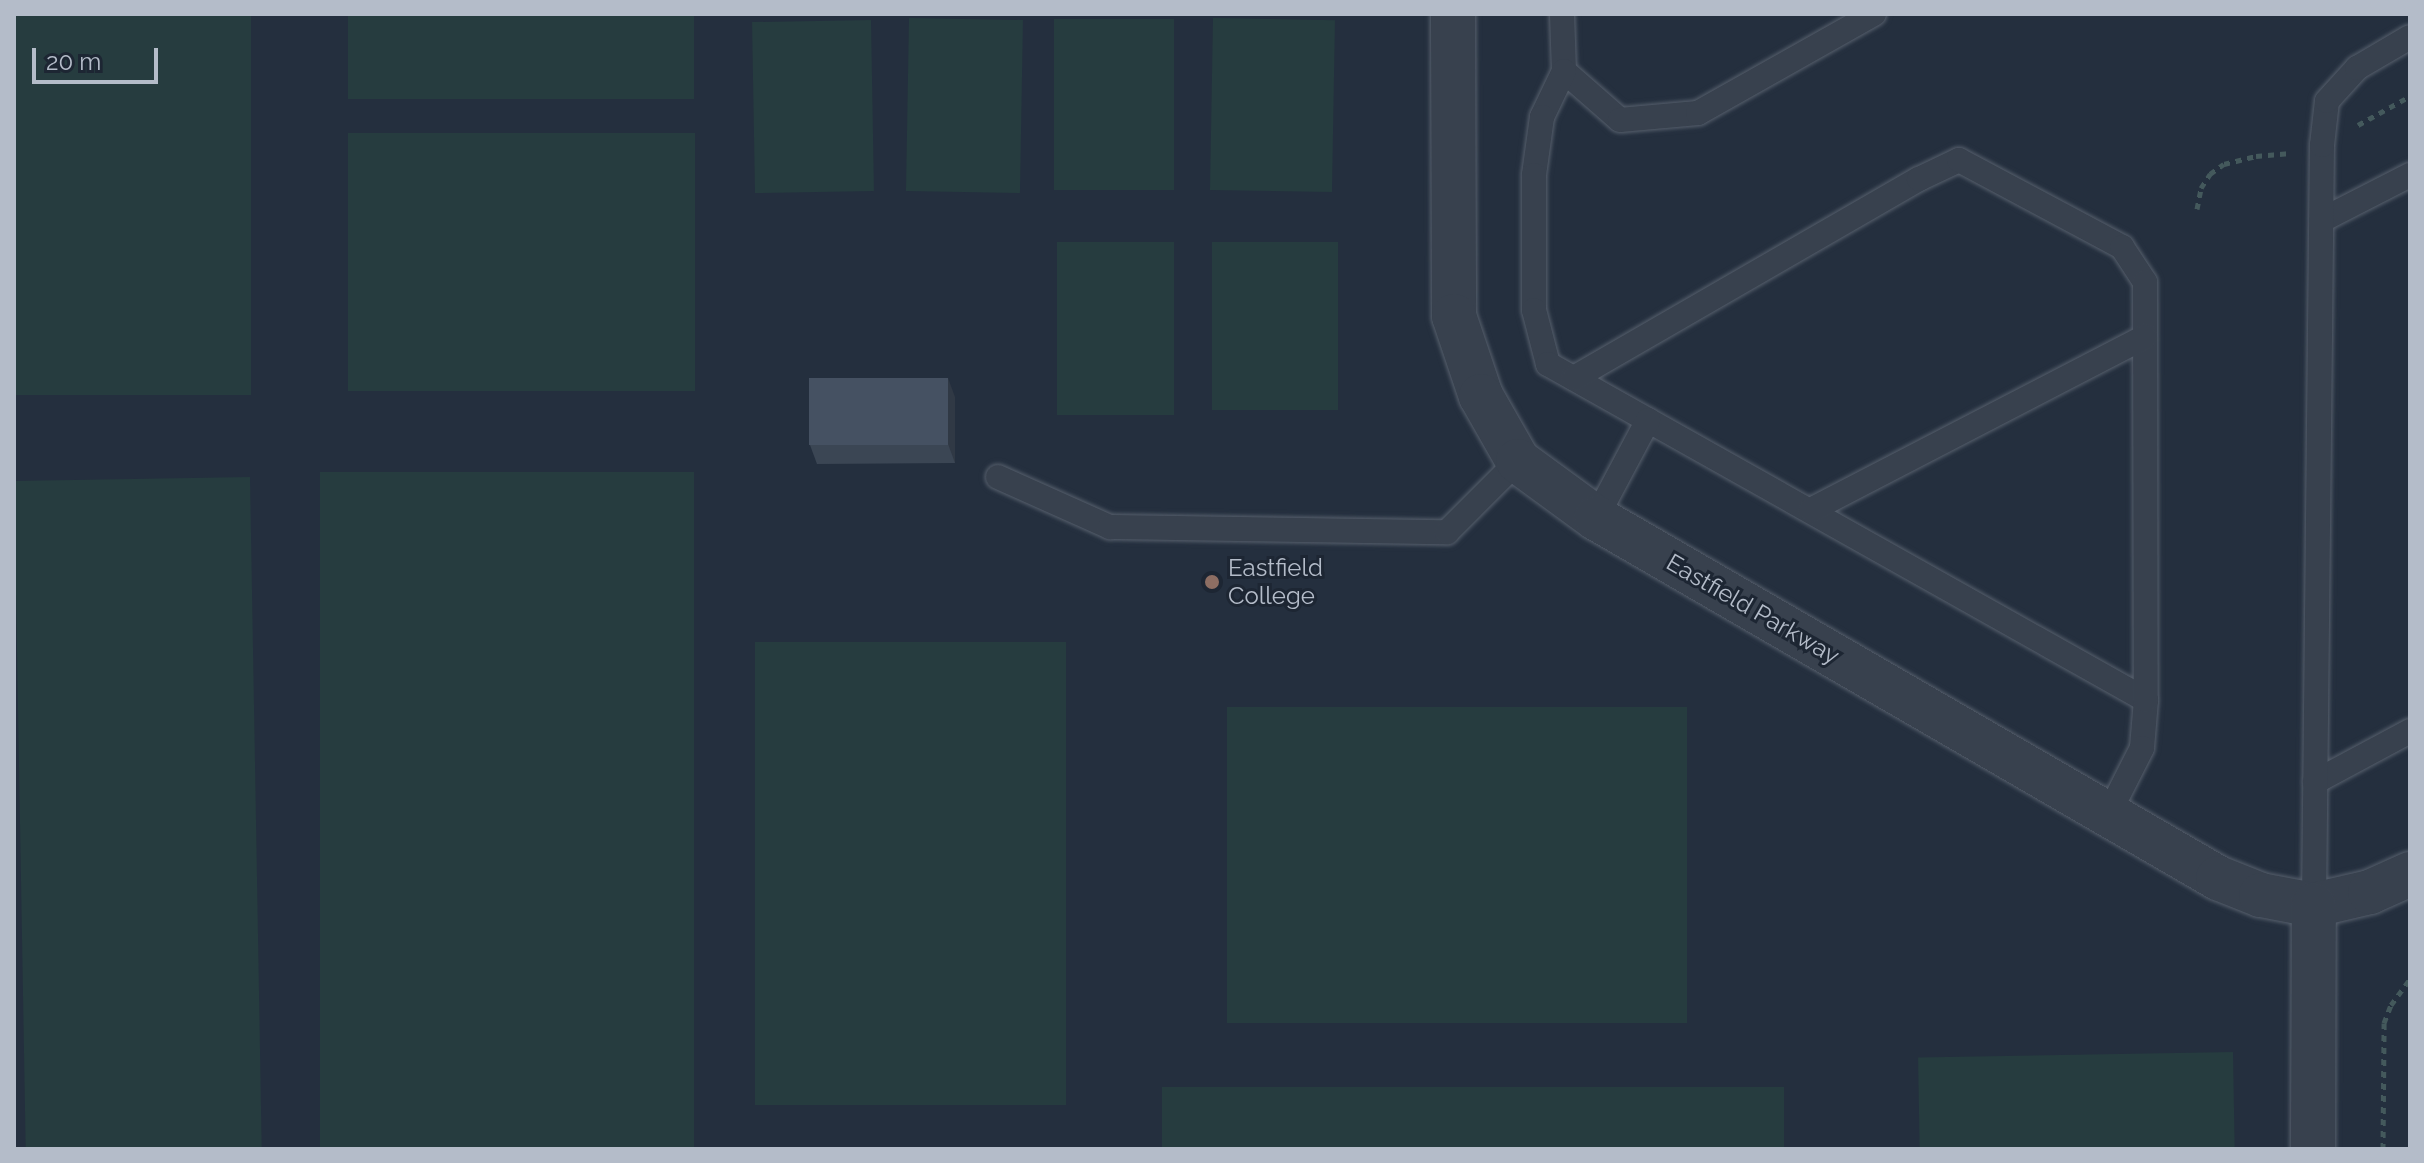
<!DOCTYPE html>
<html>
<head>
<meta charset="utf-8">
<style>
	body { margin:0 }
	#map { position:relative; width:2424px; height:1163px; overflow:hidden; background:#242f3e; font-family:Raleway,sans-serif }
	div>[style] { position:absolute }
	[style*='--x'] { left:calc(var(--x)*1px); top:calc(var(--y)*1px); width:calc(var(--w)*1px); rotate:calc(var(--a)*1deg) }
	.green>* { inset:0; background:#263c3f; transform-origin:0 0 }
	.path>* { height:5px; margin-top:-2.5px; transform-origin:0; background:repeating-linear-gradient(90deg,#44595c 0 6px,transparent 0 12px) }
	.roads { filter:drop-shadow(0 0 2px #565f6c) drop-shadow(0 0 2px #565f6c) }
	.lane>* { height:24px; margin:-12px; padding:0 12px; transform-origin:12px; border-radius:12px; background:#38414e }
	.street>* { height:44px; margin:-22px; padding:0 22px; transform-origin:22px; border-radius:22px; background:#38414e }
	.wall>* { inset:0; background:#3b4654 }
	.shaded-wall>* { inset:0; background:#303945 }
	.building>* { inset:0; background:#455162; transform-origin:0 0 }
	.dots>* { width:22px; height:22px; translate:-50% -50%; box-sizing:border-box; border:4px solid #1d2633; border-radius:50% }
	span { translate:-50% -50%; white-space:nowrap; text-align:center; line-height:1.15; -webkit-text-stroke:6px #1d2633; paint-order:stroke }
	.poi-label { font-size:24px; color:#b4bcc9 }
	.left { translate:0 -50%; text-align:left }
	.street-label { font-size:24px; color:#b4bcc9 }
	.frame { position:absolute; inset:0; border:16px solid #b4bcc9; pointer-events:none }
	.scale { position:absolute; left:32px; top:48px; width:126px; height:36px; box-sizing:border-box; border:4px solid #b4bcc9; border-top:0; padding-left:10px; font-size:24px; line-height:28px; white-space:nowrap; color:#b4bcc9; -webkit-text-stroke:6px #1d2633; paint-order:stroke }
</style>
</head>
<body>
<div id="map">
	<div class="green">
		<i style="left:14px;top:14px;width:237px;height:381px"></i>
		<i style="left:348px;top:14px;width:346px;height:85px"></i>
		<i style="left:909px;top:18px;width:114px;height:173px;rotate:1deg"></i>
		<i style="left:1213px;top:18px;width:122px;height:172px;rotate:1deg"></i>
		<i style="left:1174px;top:19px;width:171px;height:120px;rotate:90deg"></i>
		<i style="left:871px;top:20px;width:171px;height:119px;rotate:89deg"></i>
		<i style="left:695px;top:133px;width:258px;height:347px;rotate:90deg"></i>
		<i style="left:1057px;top:242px;width:117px;height:173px"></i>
		<i style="left:1212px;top:242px;width:126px;height:168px"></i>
		<i style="left:694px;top:472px;width:677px;height:374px;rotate:90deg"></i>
		<i style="left:250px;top:477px;width:672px;height:236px;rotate:89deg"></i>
		<i style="left:755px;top:642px;width:311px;height:463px"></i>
		<i style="left:1227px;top:707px;width:460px;height:316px"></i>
		<i style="left:2233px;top:1052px;width:97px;height:315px;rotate:89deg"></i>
		<i style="left:1162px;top:1087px;width:622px;height:62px"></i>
	</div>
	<div class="path">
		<i style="--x:2358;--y:125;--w:60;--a:-29.1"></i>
		<i style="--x:2197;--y:209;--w:21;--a:-79"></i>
		<i style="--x:2201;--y:188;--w:17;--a:-57"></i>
		<i style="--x:2210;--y:174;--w:17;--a:-36"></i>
		<i style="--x:2224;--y:164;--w:33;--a:-14"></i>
		<i style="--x:2256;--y:156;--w:35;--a:-5"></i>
		<i style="--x:2383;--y:1149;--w:126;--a:-89.5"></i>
		<i style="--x:2384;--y:1023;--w:19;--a:-69"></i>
		<i style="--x:2391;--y:1005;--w:32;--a:-54"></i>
	</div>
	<div class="roads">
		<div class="lane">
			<i style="--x:1562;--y:14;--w:57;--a:88"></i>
			<i style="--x:1564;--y:71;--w:74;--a:41.2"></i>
			<i style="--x:1620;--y:120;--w:78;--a:-5.1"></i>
			<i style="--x:1698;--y:113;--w:202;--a:-29.4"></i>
			<i style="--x:1564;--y:71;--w:51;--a:115.6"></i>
			<i style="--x:1542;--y:117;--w:59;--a:97.9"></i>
			<i style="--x:1534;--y:175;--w:135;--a:90"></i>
			<i style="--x:1534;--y:310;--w:56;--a:75.5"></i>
			<i style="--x:1548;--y:364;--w:686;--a:29.33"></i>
			<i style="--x:2146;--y:700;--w:48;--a:94.8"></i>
			<i style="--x:2142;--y:748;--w:75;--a:116.9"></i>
			<i style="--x:2322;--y:220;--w:99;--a:-27.1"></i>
			<i style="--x:1574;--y:378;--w:398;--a:-30"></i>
			<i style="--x:1919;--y:179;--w:44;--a:-25.4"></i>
			<i style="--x:1959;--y:160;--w:185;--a:28.1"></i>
			<i style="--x:2122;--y:247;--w:42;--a:56.7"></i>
			<i style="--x:2145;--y:282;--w:418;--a:89.9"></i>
			<i style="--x:998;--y:477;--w:123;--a:24.1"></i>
			<i style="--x:1110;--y:527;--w:337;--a:0.9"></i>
			<i style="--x:1447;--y:532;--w:100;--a:-45"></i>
			<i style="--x:1811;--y:510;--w:376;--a:-27.4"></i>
			<i style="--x:1596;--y:518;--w:111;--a:-62"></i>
			<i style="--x:2315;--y:782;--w:108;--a:-28.2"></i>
			<i style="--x:2314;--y:905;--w:760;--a:-89.4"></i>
			<i style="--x:2322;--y:145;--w:44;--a:-83.5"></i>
			<i style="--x:2327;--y:101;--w:45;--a:-47.7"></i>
			<i style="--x:2357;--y:68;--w:61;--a:-30.3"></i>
		</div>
		<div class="street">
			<i style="--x:1453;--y:14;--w:302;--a:89.8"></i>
			<i style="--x:1454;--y:316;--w:84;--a:71.4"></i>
			<i style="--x:1481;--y:396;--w:75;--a:60.4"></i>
			<i style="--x:1518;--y:461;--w:97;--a:36.2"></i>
			<i style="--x:1596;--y:518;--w:719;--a:30.06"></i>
			<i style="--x:2218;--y:878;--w:46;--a:21.6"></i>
			<i style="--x:2261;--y:895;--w:54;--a:10.7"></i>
			<i style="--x:2314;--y:905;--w:57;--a:-13.1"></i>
			<i style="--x:2370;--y:892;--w:44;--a:-24.2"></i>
			<i style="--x:2313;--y:1149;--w:244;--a:-89.8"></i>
		</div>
	</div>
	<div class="wall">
		<i style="clip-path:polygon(955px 397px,955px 463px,817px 464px,810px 445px)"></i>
	</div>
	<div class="shaded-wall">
		<i style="clip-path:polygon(948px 378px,955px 397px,955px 463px,948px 444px)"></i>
	</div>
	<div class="building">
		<i style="left:809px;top:378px;width:139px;height:67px"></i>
	</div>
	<div class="dots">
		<i style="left:1212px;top:582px;background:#8d6e63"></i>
	</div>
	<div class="poi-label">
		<span class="left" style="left:1228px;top:582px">Eastfield<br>College</span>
	</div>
	<div class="street-label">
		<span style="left:1753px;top:609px;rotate:30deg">Eastfield Parkway</span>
	</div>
	<div class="frame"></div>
	<div class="scale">20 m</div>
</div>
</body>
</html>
